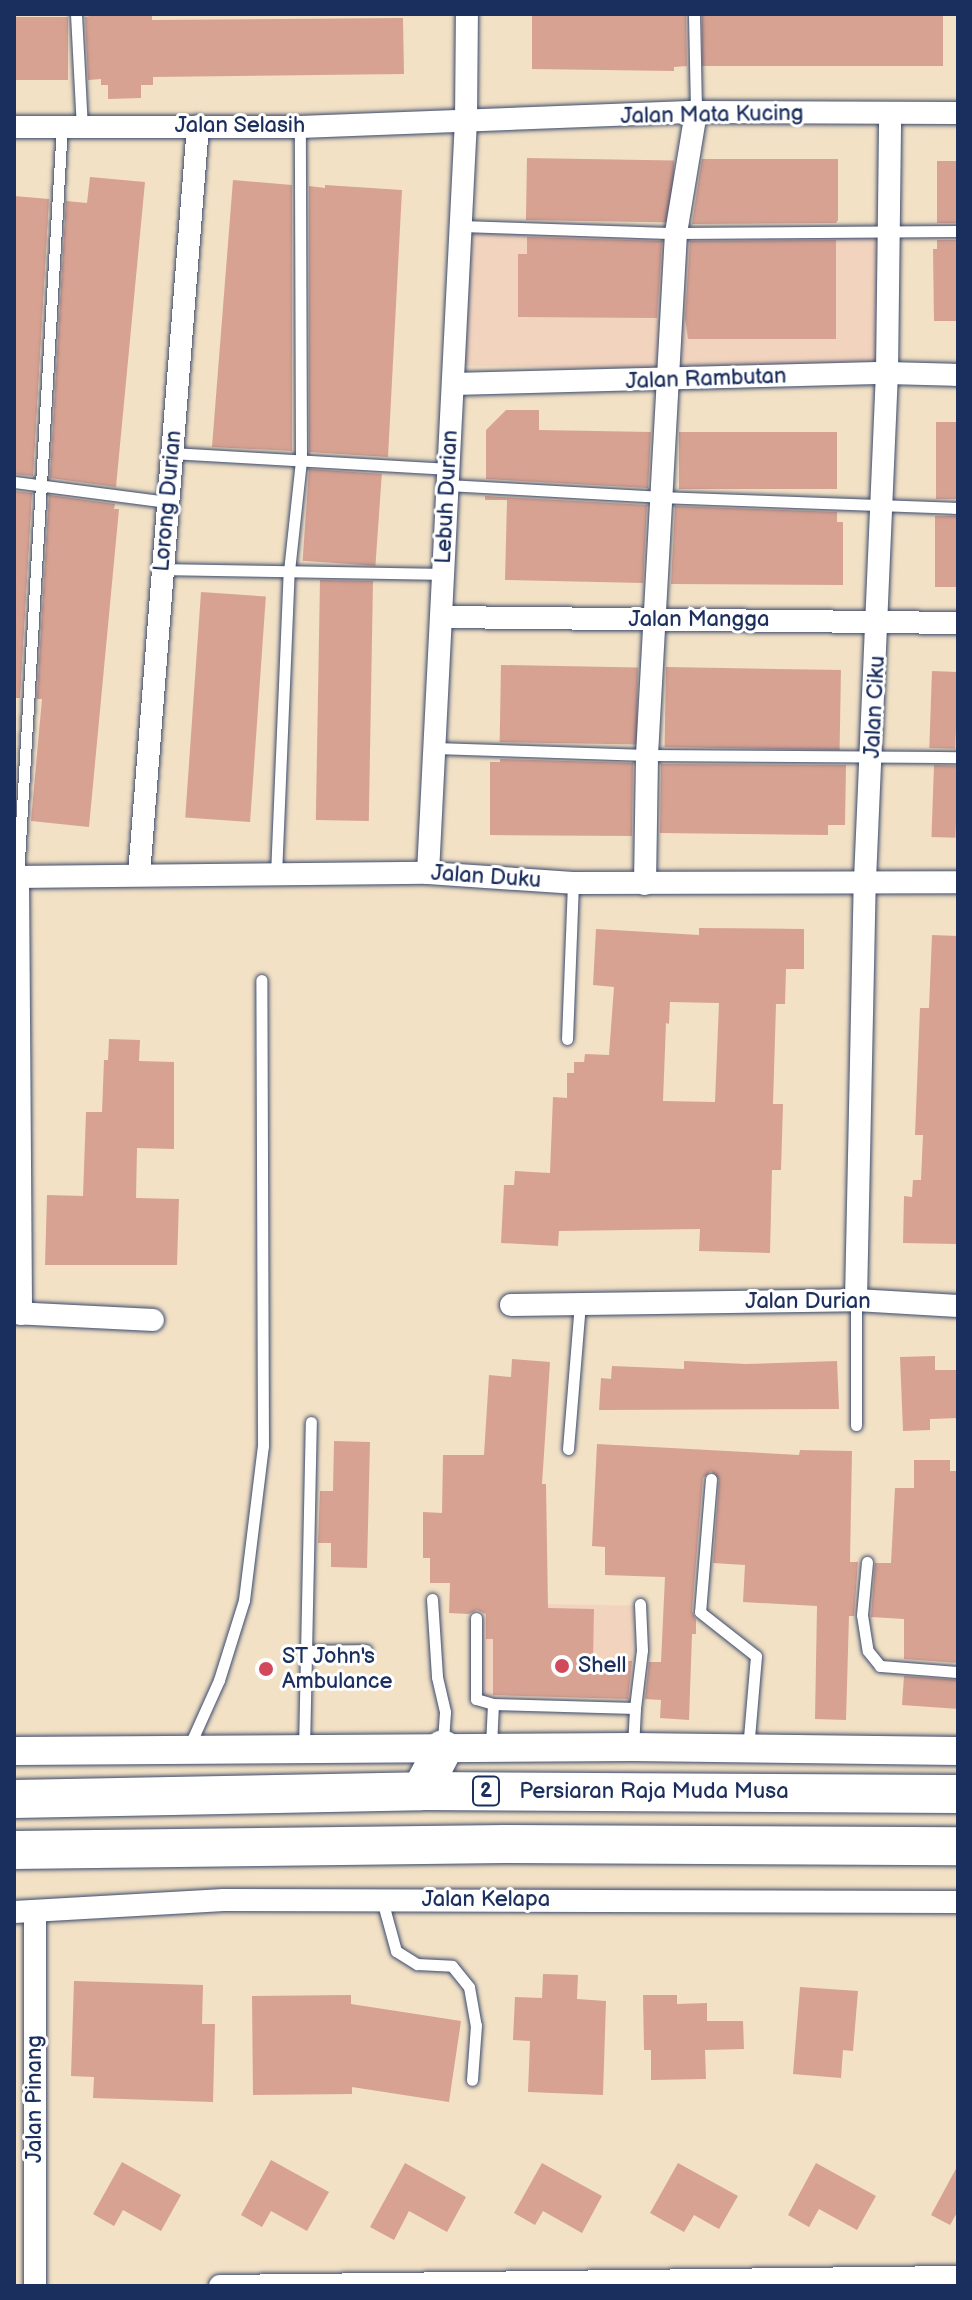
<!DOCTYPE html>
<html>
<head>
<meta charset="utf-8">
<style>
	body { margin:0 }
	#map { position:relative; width:972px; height:2300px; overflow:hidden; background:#f2e1c5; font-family:"Balsamiq Sans",sans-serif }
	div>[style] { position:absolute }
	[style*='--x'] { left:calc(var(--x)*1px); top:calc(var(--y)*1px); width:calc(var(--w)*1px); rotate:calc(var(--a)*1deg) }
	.built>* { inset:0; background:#f2d4be; transform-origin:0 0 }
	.building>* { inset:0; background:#d7a292; transform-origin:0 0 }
	.roads { filter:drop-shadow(0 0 2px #3b4a6d) drop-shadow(0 0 2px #3b4a6d) }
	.service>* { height:11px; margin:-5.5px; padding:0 5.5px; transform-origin:5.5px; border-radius:5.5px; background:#fff }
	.minor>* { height:22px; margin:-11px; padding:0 11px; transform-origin:11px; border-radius:11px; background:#fff }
	.tertiary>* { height:28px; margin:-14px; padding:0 14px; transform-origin:14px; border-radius:14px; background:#fff }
	.trunk>* { height:38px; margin:-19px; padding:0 19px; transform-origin:19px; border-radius:19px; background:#fff }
	.dots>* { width:22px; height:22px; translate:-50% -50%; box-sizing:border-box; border:4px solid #fff; border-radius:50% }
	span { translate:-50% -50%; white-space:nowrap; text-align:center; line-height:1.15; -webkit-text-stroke:6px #fff; paint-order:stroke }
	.shield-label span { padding:2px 6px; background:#fff; border:2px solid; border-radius:6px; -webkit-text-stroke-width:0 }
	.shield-label { font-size:20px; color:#1b2f5e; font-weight:700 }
	.street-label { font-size:22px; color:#1b2f5e }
	.poi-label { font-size:22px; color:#1b2f5e }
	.left { translate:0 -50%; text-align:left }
	.frame { position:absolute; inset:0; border:16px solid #1b2f5e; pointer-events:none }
</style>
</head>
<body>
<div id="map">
	<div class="built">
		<i style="left:890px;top:233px;width:140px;height:430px;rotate:91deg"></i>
		<i style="left:483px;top:1603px;width:150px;height:93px;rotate:1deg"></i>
	</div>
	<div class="building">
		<i style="clip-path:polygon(100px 14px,152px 14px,152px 20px,403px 18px,404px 74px,153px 77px,153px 85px,141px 85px,141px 98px,108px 99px,108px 85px,101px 85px,101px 79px,88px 80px,85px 17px)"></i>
		<i style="clip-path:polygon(532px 14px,686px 14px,687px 66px,674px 67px,674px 71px,532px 69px)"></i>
		<i style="left:702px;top:14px;width:241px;height:52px"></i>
		<i style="left:14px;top:17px;width:54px;height:63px"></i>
		<i style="left:527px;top:158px;width:147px;height:62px;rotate:1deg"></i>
		<i style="clip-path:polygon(702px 159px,838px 159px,838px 220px,836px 223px,692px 224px)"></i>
		<i style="left:937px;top:161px;width:21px;height:62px"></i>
		<i style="clip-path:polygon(90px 177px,145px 182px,116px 487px,50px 478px,66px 201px,87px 203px)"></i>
		<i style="clip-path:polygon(233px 180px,292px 185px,292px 451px,212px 447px)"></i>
		<i style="clip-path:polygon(325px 185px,402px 190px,388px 457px,309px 452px,309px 186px,325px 188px)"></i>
		<i style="clip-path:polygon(14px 196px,49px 199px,33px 476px,14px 474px)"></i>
		<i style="clip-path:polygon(527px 237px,662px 241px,657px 318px,518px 317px,518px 254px,527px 254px)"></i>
		<i style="clip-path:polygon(836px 240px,836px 339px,688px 339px,685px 318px,690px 241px)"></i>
		<i style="clip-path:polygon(937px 240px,958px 240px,958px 321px,934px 321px,933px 249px,937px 249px)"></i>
		<i style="clip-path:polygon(506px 410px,539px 410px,539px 430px,651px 432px,648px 488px,486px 479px,486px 430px)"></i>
		<i style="left:936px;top:422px;width:22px;height:77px"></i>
		<i style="left:679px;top:432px;width:158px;height:57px"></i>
		<i style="left:309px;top:469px;width:73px;height:92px;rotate:4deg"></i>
		<i style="clip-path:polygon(14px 491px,32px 493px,20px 698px,14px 698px)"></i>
		<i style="clip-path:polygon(49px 495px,115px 504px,114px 509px,119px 509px,89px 827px,31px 821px,42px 699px,37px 699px)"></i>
		<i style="clip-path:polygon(485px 496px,647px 505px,643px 583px,505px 580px,507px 500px,485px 500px)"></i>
		<i style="clip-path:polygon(675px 506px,837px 512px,837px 522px,843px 522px,843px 585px,671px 584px)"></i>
		<i style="left:935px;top:516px;width:23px;height:71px"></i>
		<i style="left:320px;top:580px;width:53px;height:240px;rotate:1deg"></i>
		<i style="left:201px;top:592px;width:65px;height:226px;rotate:4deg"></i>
		<i style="left:501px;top:665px;width:137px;height:77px;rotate:1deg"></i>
		<i style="left:666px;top:667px;width:175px;height:80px;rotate:1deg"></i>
		<i style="left:932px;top:671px;width:26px;height:77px;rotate:2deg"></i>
		<i style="clip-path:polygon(500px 759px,633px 763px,632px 836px,490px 835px,490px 762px,500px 762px)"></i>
		<i style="clip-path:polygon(661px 764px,846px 765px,845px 825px,828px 825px,828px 835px,660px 833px)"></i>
		<i style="left:934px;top:765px;width:24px;height:72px;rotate:2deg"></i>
		<i style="clip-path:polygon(evenodd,699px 928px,804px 929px,804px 969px,786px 969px,785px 1004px,776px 1004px,773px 1104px,783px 1104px,781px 1170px,772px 1170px,770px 1253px,699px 1251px,700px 1229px,559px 1231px,558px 1246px,501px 1243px,504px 1185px,514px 1185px,515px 1171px,550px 1173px,553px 1097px,567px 1098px,567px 1073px,574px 1073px,574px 1062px,584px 1062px,585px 1054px,609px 1055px,614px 987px,593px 985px,596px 929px,699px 935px,699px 928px,670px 1002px,719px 1003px,715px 1102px,663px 1101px,666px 1023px,669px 1024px,670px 1002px)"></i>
		<i style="clip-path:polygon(932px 935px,958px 936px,958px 1244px,903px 1243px,904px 1196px,912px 1197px,913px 1180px,921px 1180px,923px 1135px,915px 1135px,920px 1008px,929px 1008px)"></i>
		<i style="clip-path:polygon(109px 1039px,140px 1040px,139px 1061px,174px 1062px,174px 1149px,137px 1148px,136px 1198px,179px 1199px,177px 1265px,45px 1265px,47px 1195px,83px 1196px,86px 1112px,102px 1112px,104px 1060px,108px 1060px)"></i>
		<i style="clip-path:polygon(935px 1356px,935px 1370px,958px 1370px,958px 1418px,930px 1419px,930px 1430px,903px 1431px,900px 1357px)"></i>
		<i style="clip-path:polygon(512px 1359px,550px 1362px,542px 1484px,546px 1484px,548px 1608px,594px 1609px,593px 1661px,632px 1661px,628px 1699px,493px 1695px,493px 1639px,486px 1639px,486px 1614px,477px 1610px,469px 1614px,449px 1613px,450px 1583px,430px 1583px,430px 1558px,423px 1558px,423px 1512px,442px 1513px,443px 1455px,484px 1455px,489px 1375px,511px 1377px)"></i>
		<i style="clip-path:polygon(684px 1361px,746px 1364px,837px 1361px,839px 1409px,599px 1410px,601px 1378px,611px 1379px,612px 1366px,684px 1369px)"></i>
		<i style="clip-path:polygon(334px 1441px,370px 1442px,367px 1568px,331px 1567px,331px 1543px,318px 1543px,320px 1491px,333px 1491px)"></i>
		<i style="clip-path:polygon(597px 1444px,799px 1455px,800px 1450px,852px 1451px,850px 1562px,858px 1562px,854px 1616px,849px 1616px,846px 1720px,815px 1719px,817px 1606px,743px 1602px,745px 1565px,713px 1563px,719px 1480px,711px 1471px,703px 1478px,692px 1611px,696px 1620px,696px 1634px,692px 1634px,689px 1720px,660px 1718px,661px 1700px,645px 1699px,649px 1662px,661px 1662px,665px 1577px,605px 1575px,605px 1547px,592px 1546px)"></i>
		<i style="clip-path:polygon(914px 1460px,950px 1460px,950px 1471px,958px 1471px,958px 1663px,904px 1659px,904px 1619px,871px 1617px,875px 1563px,891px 1563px,895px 1488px,914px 1488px)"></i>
		<i style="left:904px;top:1676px;width:54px;height:29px;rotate:4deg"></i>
		<i style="clip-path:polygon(543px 1974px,578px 1975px,577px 1999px,606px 2001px,603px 2095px,528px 2092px,530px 2041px,513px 2040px,515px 1997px,542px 1998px)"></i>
		<i style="clip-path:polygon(74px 1981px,203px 1985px,202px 2024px,215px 2024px,213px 2102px,93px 2098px,94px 2077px,71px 2076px)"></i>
		<i style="clip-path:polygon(800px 1987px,858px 1991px,853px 2051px,843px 2050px,841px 2078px,793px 2074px)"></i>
		<i style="clip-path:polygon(351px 1995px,351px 2004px,461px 2021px,449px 2102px,352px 2087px,352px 2094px,253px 2095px,252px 1996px)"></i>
		<i style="clip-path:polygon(643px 1995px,677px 1995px,677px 2004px,707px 2003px,707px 2021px,743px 2021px,744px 2049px,705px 2050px,706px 2079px,651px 2080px,651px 2050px,644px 2050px)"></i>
		<i style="clip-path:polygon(271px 2160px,329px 2192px,307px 2231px,271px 2211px,262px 2227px,241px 2215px)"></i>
		<i style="clip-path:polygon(122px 2162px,181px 2195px,161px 2231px,123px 2210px,114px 2226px,93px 2214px)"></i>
		<i style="clip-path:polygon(405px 2163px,466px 2197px,447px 2232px,409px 2211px,394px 2240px,370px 2227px)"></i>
		<i style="clip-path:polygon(542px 2163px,602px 2196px,582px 2233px,543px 2211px,535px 2225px,514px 2213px)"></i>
		<i style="clip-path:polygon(678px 2163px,738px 2196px,719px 2229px,694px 2215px,684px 2232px,650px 2213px)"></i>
		<i style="clip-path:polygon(816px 2163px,876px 2196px,857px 2230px,819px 2209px,809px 2227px,788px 2215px)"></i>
		<i style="clip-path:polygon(958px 2165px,958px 2211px,950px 2225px,931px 2215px)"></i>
	</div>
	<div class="roads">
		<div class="service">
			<i style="--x:76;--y:14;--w:113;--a:87"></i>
			<i style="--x:694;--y:14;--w:98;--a:88.8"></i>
			<i style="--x:461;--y:226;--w:215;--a:1.9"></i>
			<i style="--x:676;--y:233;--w:282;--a:-0.4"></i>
			<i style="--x:172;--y:453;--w:277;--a:3.3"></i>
			<i style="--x:14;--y:482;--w:155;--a:7.4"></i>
			<i style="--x:447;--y:485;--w:212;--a:3.2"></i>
			<i style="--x:659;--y:497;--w:299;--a:2.1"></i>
			<i style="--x:163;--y:569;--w:279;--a:1"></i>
			<i style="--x:435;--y:748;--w:212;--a:1.9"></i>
			<i style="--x:647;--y:755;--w:311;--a:0.4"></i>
			<i style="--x:276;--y:875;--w:304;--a:-87.6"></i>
			<i style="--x:289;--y:571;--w:111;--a:-83.8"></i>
			<i style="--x:301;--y:461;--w:334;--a:-90.2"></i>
			<i style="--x:18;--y:877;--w:752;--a:-86.65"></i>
			<i style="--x:567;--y:1039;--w:156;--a:-87.8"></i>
			<i style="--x:856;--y:1300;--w:125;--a:90"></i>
			<i style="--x:568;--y:1449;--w:145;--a:-85.3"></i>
			<i style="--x:711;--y:1479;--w:133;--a:94.7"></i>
			<i style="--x:700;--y:1612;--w:71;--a:38.2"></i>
			<i style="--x:756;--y:1656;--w:93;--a:94.9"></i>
			<i style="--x:867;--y:1562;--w:53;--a:95.4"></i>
			<i style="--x:862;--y:1615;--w:36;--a:81"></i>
			<i style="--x:868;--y:1651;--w:19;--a:51"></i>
			<i style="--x:880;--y:1666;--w:78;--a:4.4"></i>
			<i style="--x:432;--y:1599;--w:78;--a:86.3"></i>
			<i style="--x:437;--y:1677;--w:36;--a:77"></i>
			<i style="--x:445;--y:1712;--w:32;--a:94"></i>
			<i style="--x:476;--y:1618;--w:81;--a:90"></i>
			<i style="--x:476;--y:1699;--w:18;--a:16"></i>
			<i style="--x:305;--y:1651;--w:61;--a:-0.9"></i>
			<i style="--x:491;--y:1746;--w:42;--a:-87.3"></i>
			<i style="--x:493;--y:1704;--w:142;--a:1.6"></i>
			<i style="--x:635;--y:1708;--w:58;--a:-83.1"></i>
			<i style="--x:642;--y:1650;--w:46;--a:-92.5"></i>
			<i style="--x:633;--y:1747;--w:39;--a:-87"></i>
			<i style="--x:188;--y:1749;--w:76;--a:-65.8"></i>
			<i style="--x:219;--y:1680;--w:84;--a:-72.6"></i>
			<i style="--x:244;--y:1600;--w:155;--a:-83"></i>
			<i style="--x:263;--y:1446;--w:466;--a:-90.2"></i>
			<i style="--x:304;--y:1749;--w:327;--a:-88.8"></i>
			<i style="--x:382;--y:1900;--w:53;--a:74.6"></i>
			<i style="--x:396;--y:1951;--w:25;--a:32"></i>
			<i style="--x:417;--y:1964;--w:35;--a:3"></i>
			<i style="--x:452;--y:1966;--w:27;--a:51"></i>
			<i style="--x:469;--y:1987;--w:39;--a:80"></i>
			<i style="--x:476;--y:2025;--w:55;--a:94.2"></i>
		</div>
		<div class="minor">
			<i style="--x:14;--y:127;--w:286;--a:0"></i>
			<i style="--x:300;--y:127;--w:396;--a:-2.2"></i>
			<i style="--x:696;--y:112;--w:262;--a:0.2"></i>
			<i style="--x:453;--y:384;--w:434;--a:-1.5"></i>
			<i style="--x:887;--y:373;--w:71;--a:1.6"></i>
			<i style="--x:441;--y:617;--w:517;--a:0.66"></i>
			<i style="--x:428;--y:873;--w:753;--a:-87.11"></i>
			<i style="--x:466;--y:121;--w:107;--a:-89.5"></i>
			<i style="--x:139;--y:875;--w:751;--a:-85.5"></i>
			<i style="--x:14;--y:877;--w:414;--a:-0.6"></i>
			<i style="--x:428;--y:873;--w:145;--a:3.9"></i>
			<i style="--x:573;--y:883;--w:385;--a:-0.1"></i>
			<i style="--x:18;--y:877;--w:437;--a:89.6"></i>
			<i style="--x:645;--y:884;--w:129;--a:-89.1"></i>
			<i style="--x:647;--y:755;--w:523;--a:-86.82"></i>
			<i style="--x:676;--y:233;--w:123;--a:-80.6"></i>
			<i style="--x:856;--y:1300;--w:420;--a:-88.8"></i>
			<i style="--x:865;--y:880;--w:507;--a:-87.52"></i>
			<i style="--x:887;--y:373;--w:259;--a:-89.3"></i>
			<i style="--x:511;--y:1305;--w:345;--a:-0.8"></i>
			<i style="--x:856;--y:1300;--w:102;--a:3.4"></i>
			<i style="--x:14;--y:1313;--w:139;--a:2.9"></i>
			<i style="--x:14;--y:1912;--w:210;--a:-3.3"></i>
			<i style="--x:224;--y:1900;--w:734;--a:0.16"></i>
			<i style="--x:35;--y:1912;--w:374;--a:90"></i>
			<i style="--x:220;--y:2286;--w:738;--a:-0.7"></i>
		</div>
		<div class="tertiary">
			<i style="--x:14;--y:1751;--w:619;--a:-0.37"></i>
			<i style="--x:633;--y:1747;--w:325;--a:0.7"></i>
		</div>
		<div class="trunk">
			<i style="--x:421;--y:1791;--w:47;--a:-62.4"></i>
			<i style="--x:14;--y:1799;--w:407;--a:-1.1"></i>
			<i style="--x:421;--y:1791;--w:537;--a:0.32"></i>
			<i style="--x:14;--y:1850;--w:492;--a:-0.7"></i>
			<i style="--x:506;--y:1844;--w:452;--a:0.3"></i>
		</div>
	</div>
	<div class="dots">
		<i style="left:562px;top:1666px;background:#d1495b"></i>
		<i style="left:266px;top:1669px;background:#d1495b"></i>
	</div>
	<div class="shield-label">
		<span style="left:486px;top:1791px">2</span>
	</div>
	<div class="street-label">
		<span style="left:712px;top:115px;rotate:-1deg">Jalan Mata Kucing</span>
		<span style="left:240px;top:126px">Jalan Selasih</span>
		<span style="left:706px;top:379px;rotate:-2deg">Jalan Rambutan</span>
		<span style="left:447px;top:497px;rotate:-87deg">Lebuh Durian</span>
		<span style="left:168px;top:501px;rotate:-85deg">Lorong Durian</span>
		<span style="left:699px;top:620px">Jalan Mangga</span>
		<span style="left:875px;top:707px;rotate:-87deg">Jalan Ciku</span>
		<span style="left:486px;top:877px;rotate:4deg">Jalan Duku</span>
		<span style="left:808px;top:1302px">Jalan Durian</span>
		<span style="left:654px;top:1792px">Persiaran Raja Muda Musa</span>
		<span style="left:486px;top:1900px">Jalan Kelapa</span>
		<span style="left:35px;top:2099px;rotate:-90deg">Jalan Pinang</span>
	</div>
	<div class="poi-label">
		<span class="left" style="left:282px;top:1669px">ST John's<br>Ambulance</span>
		<span class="left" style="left:578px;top:1666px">Shell</span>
	</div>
	<div class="frame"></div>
</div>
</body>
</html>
